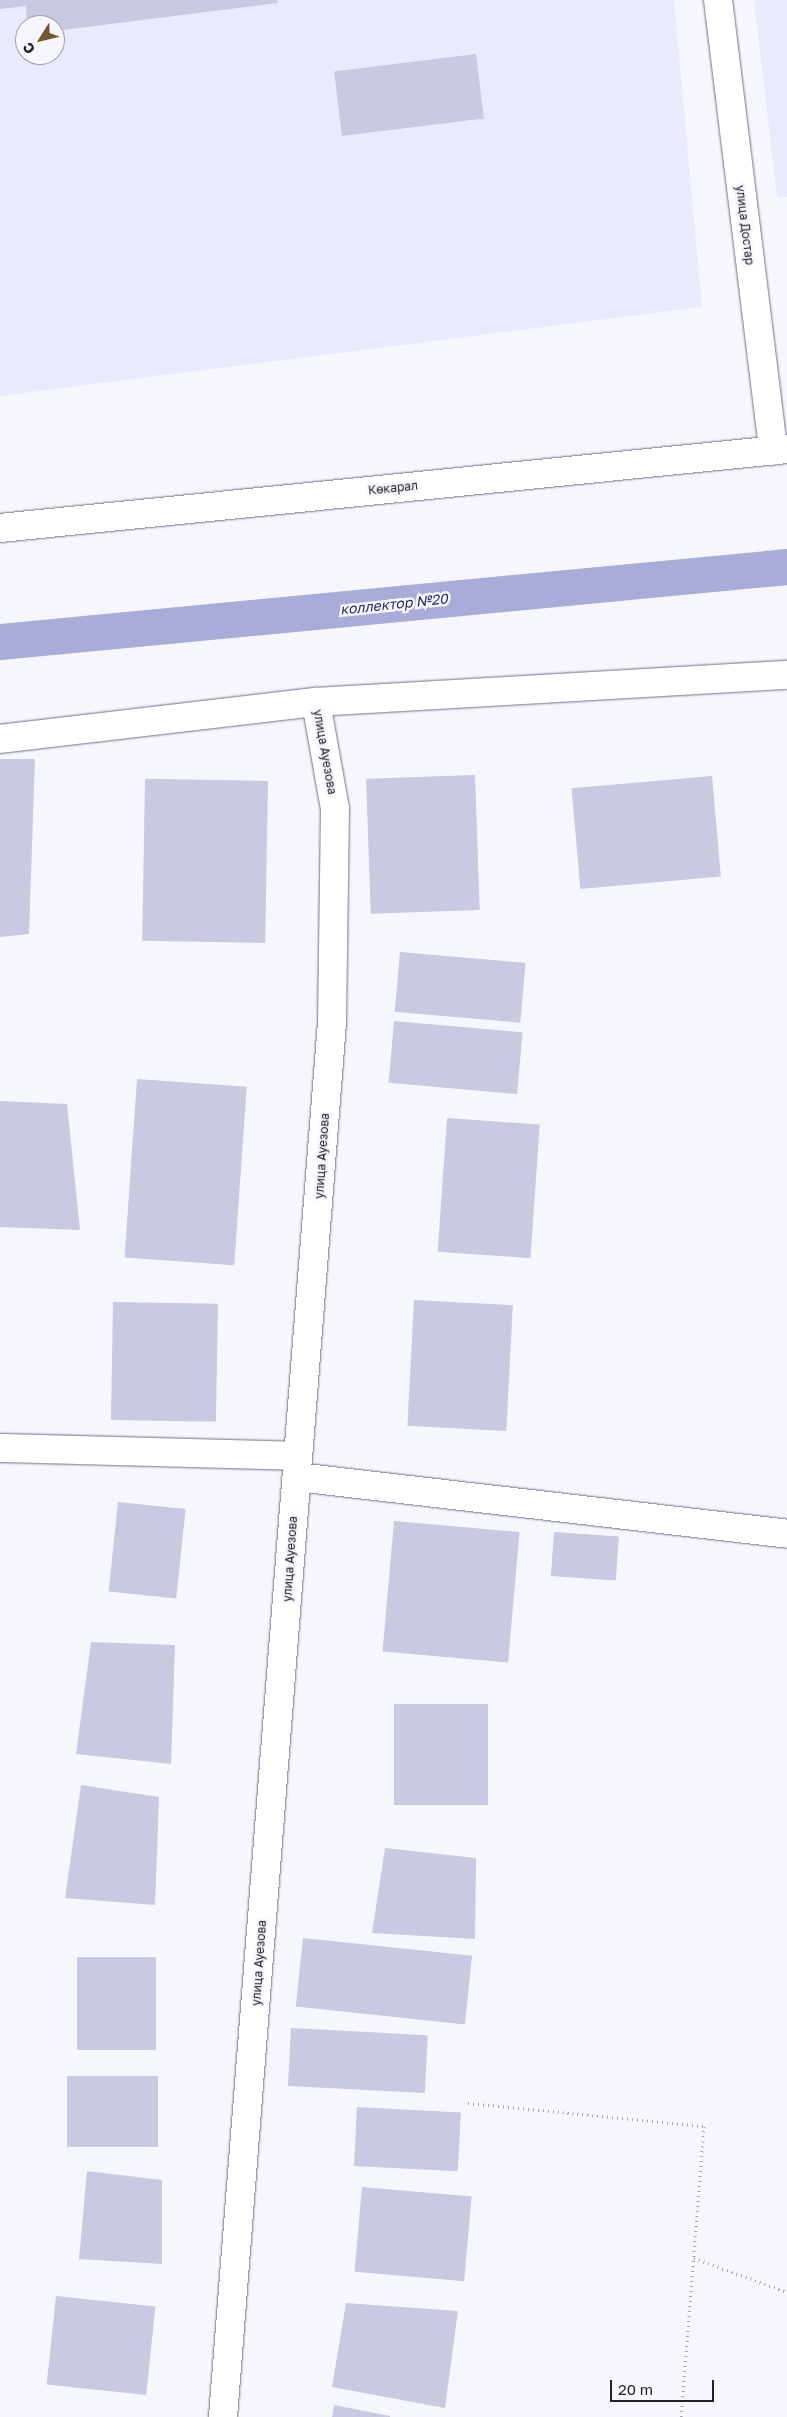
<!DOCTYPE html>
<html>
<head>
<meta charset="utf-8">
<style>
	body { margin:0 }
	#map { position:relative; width:787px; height:2417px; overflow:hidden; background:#f6f7fc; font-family:"Golos Text",sans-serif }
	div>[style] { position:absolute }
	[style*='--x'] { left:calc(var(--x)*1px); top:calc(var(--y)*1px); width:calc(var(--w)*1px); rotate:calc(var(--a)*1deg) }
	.built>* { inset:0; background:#e8eafd }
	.canal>* { height:36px; margin:-18px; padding:0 18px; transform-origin:18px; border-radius:18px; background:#a9acd8 }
	.building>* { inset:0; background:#c7cae0; transform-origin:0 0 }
	.path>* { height:3px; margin-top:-1.5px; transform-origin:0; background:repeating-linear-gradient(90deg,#a4a5ab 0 1px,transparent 0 5px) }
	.roads { filter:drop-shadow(0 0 1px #6e7084) drop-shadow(0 0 1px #6e7084) }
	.minor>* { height:28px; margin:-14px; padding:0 14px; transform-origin:14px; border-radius:14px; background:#fff }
	.major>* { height:28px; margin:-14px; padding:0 14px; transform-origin:14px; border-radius:14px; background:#fff }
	span { translate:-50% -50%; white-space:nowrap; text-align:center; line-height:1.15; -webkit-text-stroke:5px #f6f7fc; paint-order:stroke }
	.street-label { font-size:12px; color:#202129 }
	.water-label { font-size:14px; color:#2a275d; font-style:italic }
	.north { position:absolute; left:15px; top:15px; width:50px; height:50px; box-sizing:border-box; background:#f6f7fc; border:1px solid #a0a1a8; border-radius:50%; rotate:234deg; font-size:14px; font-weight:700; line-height:20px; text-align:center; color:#202129 }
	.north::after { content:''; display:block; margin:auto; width:18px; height:22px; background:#76562c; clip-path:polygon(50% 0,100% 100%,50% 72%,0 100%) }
	.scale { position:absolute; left:610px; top:2380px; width:104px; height:22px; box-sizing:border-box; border:2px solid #202129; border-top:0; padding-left:6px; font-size:15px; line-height:18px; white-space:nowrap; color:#202129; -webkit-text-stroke:4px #f6f7fc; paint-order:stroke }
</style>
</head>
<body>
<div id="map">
	<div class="built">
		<i style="clip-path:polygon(evenodd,0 0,674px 0,702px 307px,0 396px,0 0,25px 25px,55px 25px,55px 55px,25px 55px,25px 25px)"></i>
		<i style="clip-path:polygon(754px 0,787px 0,787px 197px,777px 197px)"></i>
	</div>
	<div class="canal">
		<i style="--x:0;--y:642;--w:791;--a:-5.44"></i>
	</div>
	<div class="building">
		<i style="clip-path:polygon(0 0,277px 0,278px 3px,55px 31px,55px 25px,27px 25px,26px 6px,0 9px)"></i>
		<i style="left:476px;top:54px;width:65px;height:143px;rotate:83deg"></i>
		<i style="clip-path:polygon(0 759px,35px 759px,29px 934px,0 937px)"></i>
		<i style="left:475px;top:775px;width:135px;height:109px;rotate:88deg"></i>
		<i style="left:712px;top:776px;width:101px;height:141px;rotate:85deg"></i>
		<i style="left:268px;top:781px;width:162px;height:123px;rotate:91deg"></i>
		<i style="left:400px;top:952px;width:126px;height:60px;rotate:5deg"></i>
		<i style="left:394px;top:1021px;width:129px;height:62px;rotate:5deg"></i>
		<i style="left:137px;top:1079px;width:110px;height:179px;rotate:4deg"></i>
		<i style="clip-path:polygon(0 1101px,67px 1104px,80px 1230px,0 1227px)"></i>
		<i style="left:447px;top:1118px;width:93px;height:134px;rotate:4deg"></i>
		<i style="left:414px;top:1300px;width:99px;height:126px;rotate:3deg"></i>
		<i style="left:113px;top:1302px;width:105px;height:118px;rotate:1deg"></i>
		<i style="left:118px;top:1502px;width:68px;height:90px;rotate:6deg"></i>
		<i style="left:394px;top:1521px;width:126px;height:131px;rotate:5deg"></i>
		<i style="left:554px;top:1532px;width:65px;height:44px;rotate:4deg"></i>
		<i style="clip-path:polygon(91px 1642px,175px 1645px,171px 1764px,76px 1754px)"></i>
		<i style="left:394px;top:1704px;width:94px;height:101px"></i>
		<i style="clip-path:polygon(81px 1785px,159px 1797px,155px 1905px,65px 1898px)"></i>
		<i style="clip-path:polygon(385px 1848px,476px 1858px,475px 1939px,372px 1933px)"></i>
		<i style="left:303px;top:1938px;width:170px;height:69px;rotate:6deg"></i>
		<i style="left:77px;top:1957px;width:79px;height:93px"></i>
		<i style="left:291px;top:2028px;width:137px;height:58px;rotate:3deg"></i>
		<i style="left:67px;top:2076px;width:91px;height:71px"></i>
		<i style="left:357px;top:2107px;width:104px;height:59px;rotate:3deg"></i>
		<i style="clip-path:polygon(87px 2171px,162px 2180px,162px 2264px,79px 2259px)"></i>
		<i style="left:362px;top:2187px;width:110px;height:85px;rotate:5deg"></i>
		<i style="left:56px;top:2296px;width:100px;height:89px;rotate:6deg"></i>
		<i style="clip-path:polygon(346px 2303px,458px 2311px,445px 2408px,332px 2387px)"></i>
		<i style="clip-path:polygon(334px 2405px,390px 2416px,390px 2417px,332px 2417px)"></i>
	</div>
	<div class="path">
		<i style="--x:468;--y:2103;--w:237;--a:5.6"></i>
		<i style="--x:704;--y:2126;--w:292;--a:94.5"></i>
		<i style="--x:694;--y:2258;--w:99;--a:20.1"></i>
	</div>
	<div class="roads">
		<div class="minor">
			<i style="--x:718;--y:0;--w:454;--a:83"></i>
			<i style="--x:0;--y:739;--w:318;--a:-6.7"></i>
			<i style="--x:316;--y:702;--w:472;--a:-3.3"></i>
			<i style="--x:0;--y:1448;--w:298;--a:1.5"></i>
			<i style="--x:297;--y:1477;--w:493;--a:6.6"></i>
			<i style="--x:223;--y:2417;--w:1398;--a:-85.53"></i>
			<i style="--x:332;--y:1023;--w:214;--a:-89.2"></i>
			<i style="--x:335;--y:809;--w:109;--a:-100.1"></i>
		</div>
		<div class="major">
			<i style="--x:0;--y:528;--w:791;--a:-5.73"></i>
		</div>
	</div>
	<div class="street-label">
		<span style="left:745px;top:225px;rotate:83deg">улица Достар</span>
		<span style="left:393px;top:488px;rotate:-6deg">Көкарал</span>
		<span style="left:325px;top:752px;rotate:80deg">улица Ауезова</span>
		<span style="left:322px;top:1156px;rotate:-86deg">улица Ауезова</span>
		<span style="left:290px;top:1559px;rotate:-86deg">улица Ауезова</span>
		<span style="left:259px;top:1963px;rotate:-86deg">улица Ауезова</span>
	</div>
	<div class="water-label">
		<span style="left:394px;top:604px;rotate:-6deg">коллектор №20</span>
	</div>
	<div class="north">С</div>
	<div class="scale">20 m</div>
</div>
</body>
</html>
